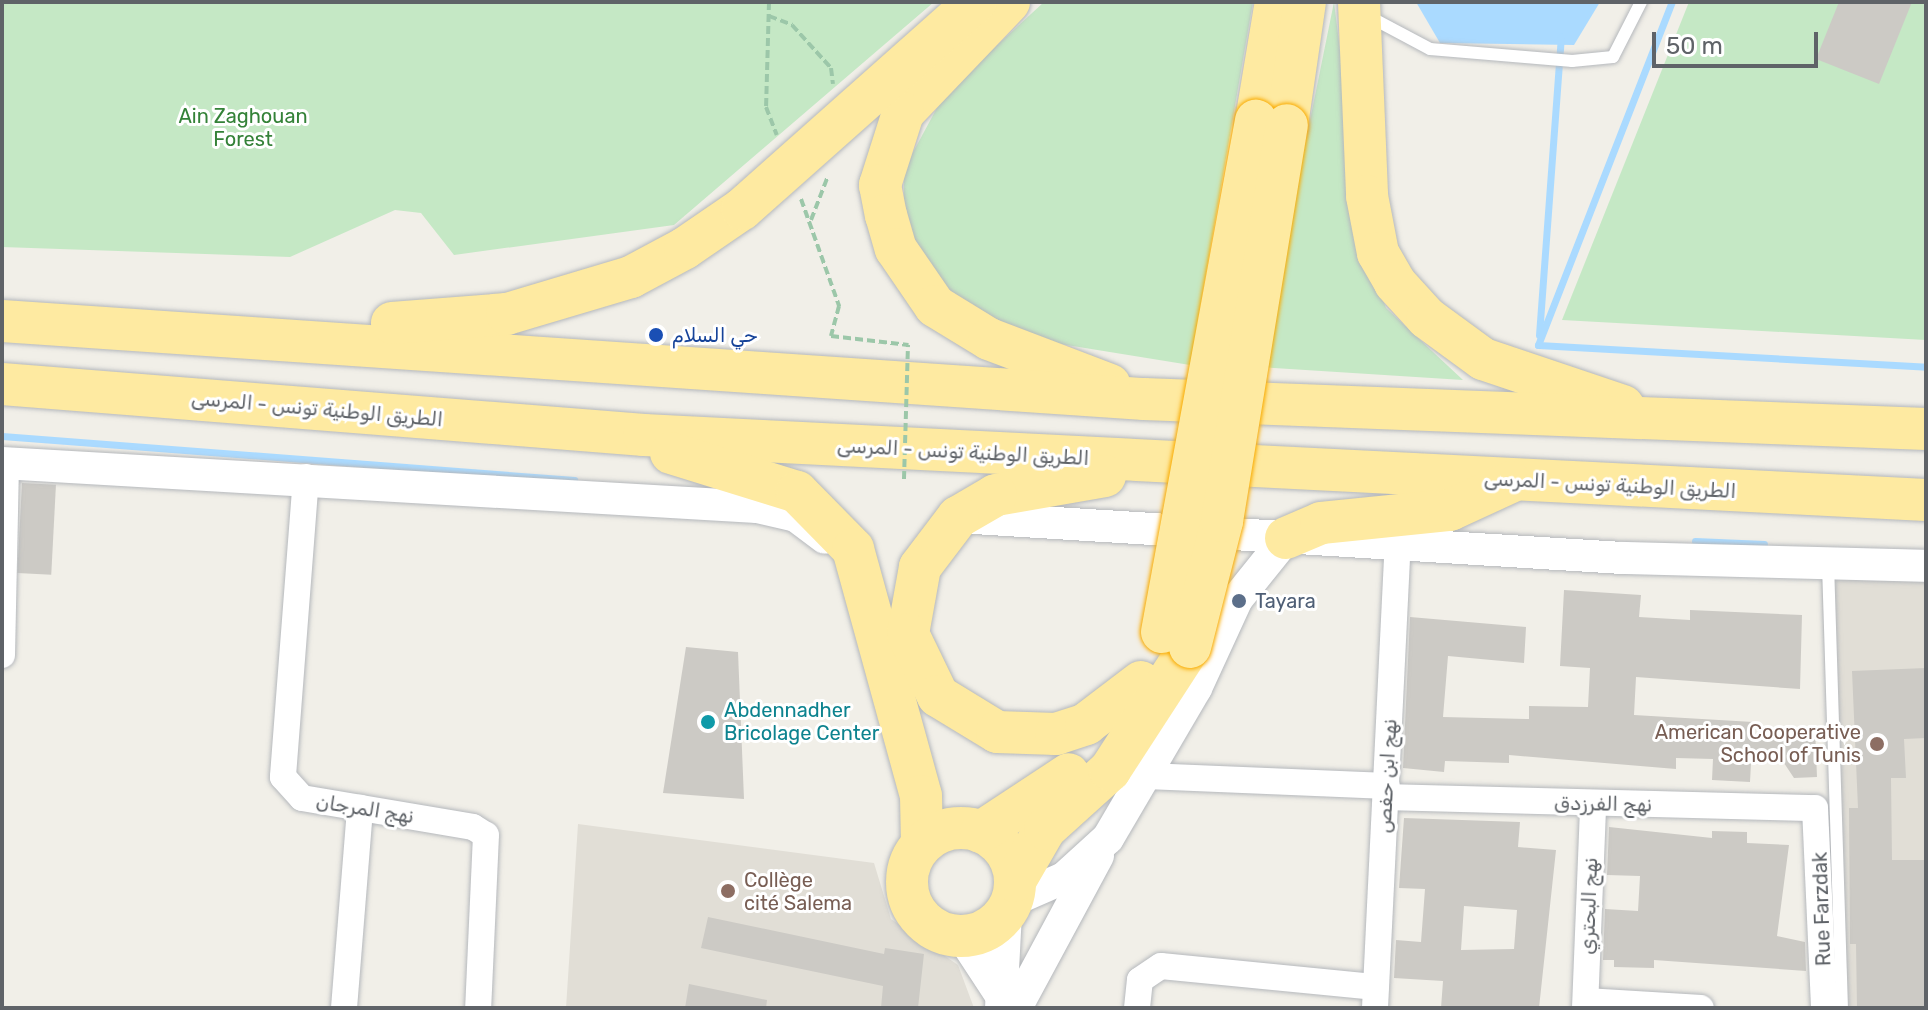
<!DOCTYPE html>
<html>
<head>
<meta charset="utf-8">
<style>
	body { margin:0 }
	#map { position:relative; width:1928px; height:1010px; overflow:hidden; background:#f1efe8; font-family:Rubik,"Noto Naskh Arabic",sans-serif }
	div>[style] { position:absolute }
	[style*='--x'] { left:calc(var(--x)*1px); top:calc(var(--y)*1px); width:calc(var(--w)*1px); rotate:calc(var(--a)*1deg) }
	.education>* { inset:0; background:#e1ded6 }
	.green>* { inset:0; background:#c5e8c5 }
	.water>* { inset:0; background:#aadaff }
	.stream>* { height:7px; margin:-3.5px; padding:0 3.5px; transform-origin:3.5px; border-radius:3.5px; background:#aadaff }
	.building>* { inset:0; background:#cccac5; transform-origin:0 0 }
	.path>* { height:4px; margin-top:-2px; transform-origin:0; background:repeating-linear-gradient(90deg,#9cc7a9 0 8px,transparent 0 12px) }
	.roads { filter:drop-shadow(0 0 2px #b5b8bc) drop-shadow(0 0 2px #b5b8bc) }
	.service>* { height:12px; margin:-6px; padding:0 6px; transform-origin:6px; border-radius:6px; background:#fff }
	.minor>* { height:26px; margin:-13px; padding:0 13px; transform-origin:13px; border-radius:13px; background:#fff }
	.tertiary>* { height:32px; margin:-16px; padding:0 16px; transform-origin:16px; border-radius:16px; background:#fff }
	.trunk>* { height:42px; margin:-21px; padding:0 21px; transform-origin:21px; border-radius:21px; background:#feeaa1 }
	.trunk>.ring { margin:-21px; padding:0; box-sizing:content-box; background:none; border:42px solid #feeaa1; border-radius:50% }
	.path-bridge>* { height:4px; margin-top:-2px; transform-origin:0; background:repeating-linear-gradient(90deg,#9cc7a9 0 8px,transparent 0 12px) }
	.bridges { filter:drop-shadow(0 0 2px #f9ab00) drop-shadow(0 0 2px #f9ab00) }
	.trunk-bridge>* { height:42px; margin:-21px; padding:0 21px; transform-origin:21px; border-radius:21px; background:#feeaa1 }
	.dots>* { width:22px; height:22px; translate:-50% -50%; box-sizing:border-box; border:4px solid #fff; border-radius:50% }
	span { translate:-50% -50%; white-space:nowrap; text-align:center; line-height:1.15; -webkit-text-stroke:6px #fff; paint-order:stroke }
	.park-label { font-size:20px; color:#348238 }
	.transit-label { font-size:20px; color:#164399 }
	.left { translate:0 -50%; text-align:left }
	.street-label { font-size:20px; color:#5f6368 }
	.service-label { font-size:20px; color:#4e5e75 }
	.culture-label { font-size:20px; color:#0d838f }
	.education-label { font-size:20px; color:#785e54 }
	.right { translate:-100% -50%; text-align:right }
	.frame { position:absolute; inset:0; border:4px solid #5f6368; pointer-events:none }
	.scale { position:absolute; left:1652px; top:32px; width:166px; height:36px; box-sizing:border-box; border:4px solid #5f6368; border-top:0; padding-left:10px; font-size:24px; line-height:28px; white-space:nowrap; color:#5f6368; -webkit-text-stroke:6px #fff; paint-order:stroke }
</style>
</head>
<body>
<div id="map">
	<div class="education">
		<i style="clip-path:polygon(1821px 573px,1926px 573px,1926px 1008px,1837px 1008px)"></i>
		<i style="clip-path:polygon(578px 824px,874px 863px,891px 919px,958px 965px,974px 1008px,566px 1008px)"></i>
	</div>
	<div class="green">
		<i style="clip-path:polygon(2px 2px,934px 2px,674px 225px,454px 255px,421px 213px,395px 210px,290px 257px,2px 247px)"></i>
		<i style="clip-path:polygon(1044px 2px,1253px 2px,1190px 365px,1048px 342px,990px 322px,925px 270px,904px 209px,904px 169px,945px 93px)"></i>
		<i style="clip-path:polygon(1334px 2px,1365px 254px,1386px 308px,1463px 380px,1260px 367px)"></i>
		<i style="clip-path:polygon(1689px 2px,1926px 2px,1926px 340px,1562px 320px)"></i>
	</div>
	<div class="water">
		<i style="clip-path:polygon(1416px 2px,1600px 2px,1574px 45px,1440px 43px)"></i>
	</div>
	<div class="stream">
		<i style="--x:1539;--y:335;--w:299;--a:-85.8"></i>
		<i style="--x:1538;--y:345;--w:389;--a:3.2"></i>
		<i style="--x:1538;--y:345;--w:368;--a:-68.7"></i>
		<i style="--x:2;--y:436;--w:574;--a:4.4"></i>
		<i style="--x:1695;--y:541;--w:69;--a:2.5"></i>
	</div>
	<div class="building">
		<i style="clip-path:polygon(1839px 2px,1912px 2px,1879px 84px,1816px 59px)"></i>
		<i style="left:22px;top:483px;width:34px;height:90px;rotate:3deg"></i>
		<i style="clip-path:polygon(1564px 590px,1641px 595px,1639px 617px,1690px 620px,1690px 610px,1802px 615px,1800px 689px,1636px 677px,1634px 715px,1753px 722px,1752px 736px,1815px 727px,1817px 777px,1794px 778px,1784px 763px,1751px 763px,1750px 782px,1712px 780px,1713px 759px,1676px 758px,1676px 769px,1509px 755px,1509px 763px,1445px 761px,1444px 772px,1403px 768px,1410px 617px,1526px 627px,1524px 663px,1448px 656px,1443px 717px,1529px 719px,1529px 706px,1588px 707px,1590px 668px,1560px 666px)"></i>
		<i style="clip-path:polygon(686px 647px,738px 652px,744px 799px,663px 793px)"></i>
		<i style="clip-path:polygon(1926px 668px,1926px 738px,1904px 739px,1906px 778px,1891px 778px,1892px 860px,1926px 860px,1926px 1008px,1857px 1008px,1856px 944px,1850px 944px,1849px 808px,1858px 808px,1852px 671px)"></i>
		<i style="clip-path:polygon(evenodd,1404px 818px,1520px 822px,1518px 847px,1556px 850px,1539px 1008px,1441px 1008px,1443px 981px,1394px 978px,1396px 940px,1421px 942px,1425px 889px,1399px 888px,1404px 818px,1464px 906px,1517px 910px,1514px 949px,1461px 950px,1464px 906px)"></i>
		<i style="clip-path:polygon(1609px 827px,1712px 838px,1712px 831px,1747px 832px,1747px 843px,1789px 845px,1777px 936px,1805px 942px,1806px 971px,1654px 960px,1654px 968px,1614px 967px,1614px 960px,1603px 960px,1605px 909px,1638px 911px,1640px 876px,1607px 875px)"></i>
		<i style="clip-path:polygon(708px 917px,884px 954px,885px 948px,924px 954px,918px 1008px,881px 1008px,883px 986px,701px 948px)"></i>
		<i style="clip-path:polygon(689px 984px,767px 1000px,766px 1008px,685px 1008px)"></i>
	</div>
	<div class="path">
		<i style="--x:769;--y:2;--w:105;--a:91.6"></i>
		<i style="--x:766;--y:107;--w:30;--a:69"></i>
		<i style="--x:769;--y:16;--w:25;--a:21"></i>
		<i style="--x:792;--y:25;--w:58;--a:47.8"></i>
		<i style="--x:831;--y:68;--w:16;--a:83"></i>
		<i style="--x:801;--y:199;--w:114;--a:70.4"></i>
		<i style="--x:839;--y:306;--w:31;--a:105"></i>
		<i style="--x:831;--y:336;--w:78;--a:6.7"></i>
		<i style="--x:811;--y:220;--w:47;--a:-68.9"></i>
	</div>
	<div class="roads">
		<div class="service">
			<i style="--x:1368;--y:16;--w:70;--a:28"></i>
			<i style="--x:1430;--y:49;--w:143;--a:4.8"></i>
			<i style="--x:1572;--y:61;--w:41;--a:-5.6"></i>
			<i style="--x:1613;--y:57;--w:62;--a:-63"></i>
			<i style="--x:1828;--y:564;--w:444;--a:88.2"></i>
		</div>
		<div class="minor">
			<i style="--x:306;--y:477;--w:301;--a:94.4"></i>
			<i style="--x:283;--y:777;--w:28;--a:48"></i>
			<i style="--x:302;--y:798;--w:173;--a:9.6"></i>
			<i style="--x:473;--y:827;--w:15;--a:32"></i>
			<i style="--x:486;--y:835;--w:173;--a:92.6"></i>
			<i style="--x:2;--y:655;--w:191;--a:-88.8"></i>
			<i style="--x:1147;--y:776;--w:240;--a:2.4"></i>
			<i style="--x:1387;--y:797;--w:428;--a:1.5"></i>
			<i style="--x:1815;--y:808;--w:200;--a:87.4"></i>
			<i style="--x:1586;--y:1001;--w:115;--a:3.5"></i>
			<i style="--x:344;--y:1008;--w:201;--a:-85.4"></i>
			<i style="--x:1137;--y:1008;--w:28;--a:-84"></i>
			<i style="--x:1140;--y:980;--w:25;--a:-34"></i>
			<i style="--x:1161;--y:966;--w:216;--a:5.6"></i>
			<i style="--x:1375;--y:1008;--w:465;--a:-87.2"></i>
			<i style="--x:1585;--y:1008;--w:203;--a:-87.7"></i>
		</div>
		<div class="tertiary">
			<i style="--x:2;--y:463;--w:756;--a:3.34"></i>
			<i style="--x:757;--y:507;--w:40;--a:13"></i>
			<i style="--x:796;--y:516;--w:36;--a:37"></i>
			<i style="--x:958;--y:517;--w:666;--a:3.53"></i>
			<i style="--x:1623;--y:558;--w:303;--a:1.5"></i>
			<i style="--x:1011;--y:901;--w:58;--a:-23.5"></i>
			<i style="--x:1064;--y:878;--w:59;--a:-42.3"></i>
			<i style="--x:1108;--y:838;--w:174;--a:-59.6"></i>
			<i style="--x:1196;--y:688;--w:98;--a:-65.3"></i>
			<i style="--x:1237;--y:599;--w:78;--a:-51.2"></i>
			<i style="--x:962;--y:936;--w:77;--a:56.7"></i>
			<i style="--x:1001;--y:1008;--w:96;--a:-87"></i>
			<i style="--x:1016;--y:1008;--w:173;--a:-61.7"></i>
		</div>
		<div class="trunk">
			<i style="--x:1009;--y:2;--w:153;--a:133.7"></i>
			<i style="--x:903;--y:113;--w:76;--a:107.7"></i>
			<i style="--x:880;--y:185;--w:31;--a:79"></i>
			<i style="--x:886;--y:215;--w:35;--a:74"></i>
			<i style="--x:896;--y:249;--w:69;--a:55.6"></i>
			<i style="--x:935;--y:306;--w:63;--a:31.4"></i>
			<i style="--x:989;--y:339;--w:129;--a:20.8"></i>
			<i style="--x:1359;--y:2;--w:194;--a:87.6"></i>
			<i style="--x:1367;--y:196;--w:58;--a:79.1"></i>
			<i style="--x:1378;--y:253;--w:34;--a:60"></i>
			<i style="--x:1395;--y:283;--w:47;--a:47.6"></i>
			<i style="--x:1427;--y:318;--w:69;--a:36.2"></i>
			<i style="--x:1483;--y:359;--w:148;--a:18.6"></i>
			<i style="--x:1256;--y:121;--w:116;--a:-80.5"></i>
			<i style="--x:1287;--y:125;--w:124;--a:-81.7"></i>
			<i style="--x:2;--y:321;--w:1145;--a:3.91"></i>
			<i style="--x:1144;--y:399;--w:783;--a:2.2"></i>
			<i style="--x:392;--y:323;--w:115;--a:-4.5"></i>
			<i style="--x:507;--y:314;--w:129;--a:-16.6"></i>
			<i style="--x:631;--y:277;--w:61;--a:-28.2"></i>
			<i style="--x:685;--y:248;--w:69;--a:-34.4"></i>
			<i style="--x:742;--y:209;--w:312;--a:-41.6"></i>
			<i style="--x:2;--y:384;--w:644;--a:4.54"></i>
			<i style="--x:644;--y:435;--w:1284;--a:2.9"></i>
			<i style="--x:671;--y:453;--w:132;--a:17.2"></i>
			<i style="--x:797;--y:492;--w:80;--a:45.5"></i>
			<i style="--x:853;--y:549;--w:256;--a:74.6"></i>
			<i style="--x:921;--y:796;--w:48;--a:88.8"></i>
			<i style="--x:1105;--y:476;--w:111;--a:170.1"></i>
			<i style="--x:996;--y:495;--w:44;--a:149.9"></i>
			<i style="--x:958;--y:517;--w:63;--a:127.2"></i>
			<i style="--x:920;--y:567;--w:68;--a:100.2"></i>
			<i style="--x:908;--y:634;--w:69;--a:64.2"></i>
			<i style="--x:938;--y:696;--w:69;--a:31.4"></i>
			<i style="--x:997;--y:732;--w:59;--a:1.9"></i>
			<i style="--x:1056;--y:734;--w:32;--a:-18"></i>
			<i style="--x:1086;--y:724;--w:69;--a:-37.4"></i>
			<i style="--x:1286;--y:538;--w:38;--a:-23"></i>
			<i style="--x:1321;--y:523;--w:130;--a:-5.8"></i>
			<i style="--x:1450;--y:510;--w:67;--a:-24.7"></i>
			<i class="ring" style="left:907px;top:828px;width:66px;height:66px"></i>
			<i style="--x:981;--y:832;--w:105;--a:-33.4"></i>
			<i style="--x:1015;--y:881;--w:60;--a:-60"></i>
			<i style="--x:1045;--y:829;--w:88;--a:-42.2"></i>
			<i style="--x:1110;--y:770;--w:147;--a:-57"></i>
		</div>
	</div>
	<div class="path-bridge">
		<i style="--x:904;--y:479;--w:134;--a:-88.3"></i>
	</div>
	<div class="bridges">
		<div class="trunk-bridge">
			<i style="--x:1162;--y:632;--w:520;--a:-79.58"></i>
			<i style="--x:1190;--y:647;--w:130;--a:-75.7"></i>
			<i style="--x:1222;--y:521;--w:401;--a:-80.7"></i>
		</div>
	</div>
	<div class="dots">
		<i style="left:656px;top:335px;background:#1a4fb4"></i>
		<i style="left:1239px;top:601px;background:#5c6f8a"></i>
		<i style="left:708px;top:722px;background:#0f9aa8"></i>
		<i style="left:1877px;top:744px;background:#8d6e63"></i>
		<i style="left:728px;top:891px;background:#8d6e63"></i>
	</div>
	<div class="park-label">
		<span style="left:243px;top:128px">Ain Zaghouan<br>Forest</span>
	</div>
	<div class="transit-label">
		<span class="left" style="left:672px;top:335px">حي السلام</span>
	</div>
	<div class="street-label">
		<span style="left:317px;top:409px;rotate:5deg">الطريق الوطنية تونس - المرسى</span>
		<span style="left:963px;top:452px;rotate:3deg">الطريق الوطنية تونس - المرسى</span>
		<span style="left:1610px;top:485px;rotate:3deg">الطريق الوطنية تونس - المرسى</span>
		<span style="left:1387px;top:776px;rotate:-87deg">نهج ابن حفص</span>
		<span style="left:1603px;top:804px;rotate:1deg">نهج الفرزدق</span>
		<span style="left:365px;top:809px;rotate:9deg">نهج المرجان</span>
		<span style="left:1589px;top:906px;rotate:-88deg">نهج البحتري</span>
		<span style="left:1822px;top:909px;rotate:-92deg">Rue Farzdak</span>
	</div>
	<div class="service-label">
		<span class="left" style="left:1255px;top:601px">Tayara</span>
	</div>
	<div class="culture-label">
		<span class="left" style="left:724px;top:722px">Abdennadher<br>Bricolage Center</span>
	</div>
	<div class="education-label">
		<span class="right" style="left:1861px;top:744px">American Cooperative<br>School of Tunis</span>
		<span class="left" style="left:744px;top:892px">Collège<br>cité Salema</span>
	</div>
	<div class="frame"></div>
	<div class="scale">50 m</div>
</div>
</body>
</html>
